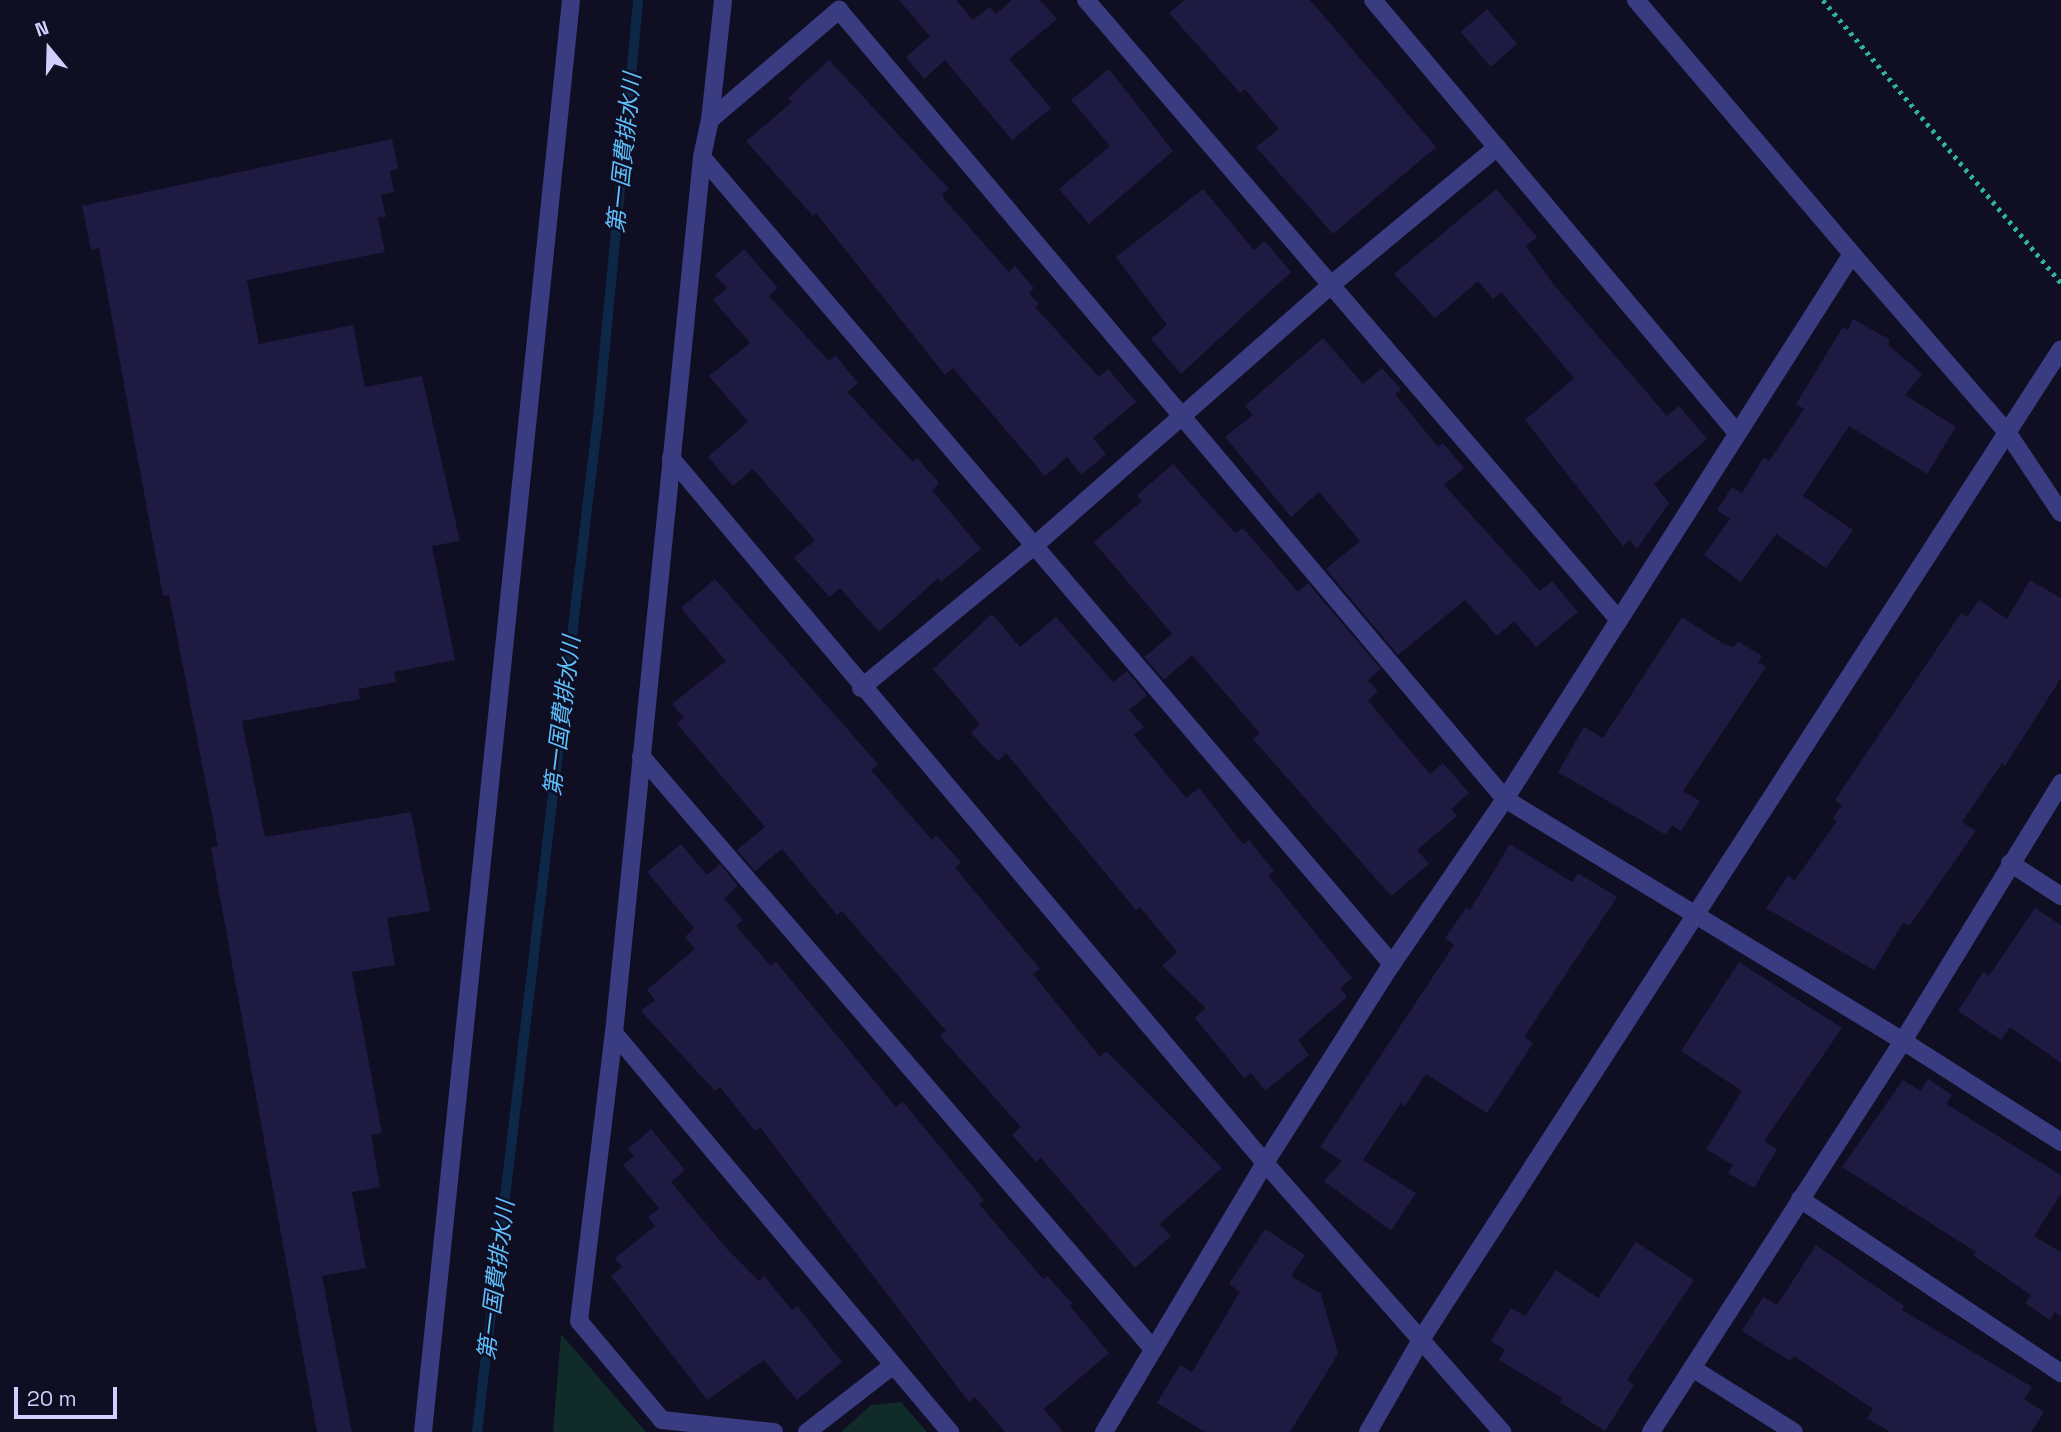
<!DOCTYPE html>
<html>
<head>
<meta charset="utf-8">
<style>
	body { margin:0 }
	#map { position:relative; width:2061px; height:1432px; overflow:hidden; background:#0f0e22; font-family:"Space Grotesk","Noto Sans JP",sans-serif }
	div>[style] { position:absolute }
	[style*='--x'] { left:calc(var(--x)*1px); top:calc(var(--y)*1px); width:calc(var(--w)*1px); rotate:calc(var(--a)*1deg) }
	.green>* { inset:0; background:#112c28 }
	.stream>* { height:10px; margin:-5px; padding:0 5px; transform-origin:5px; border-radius:5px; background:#0d2746 }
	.building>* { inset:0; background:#1f1a42; transform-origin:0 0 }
	.path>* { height:4.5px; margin-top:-2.25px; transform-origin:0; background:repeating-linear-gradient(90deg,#2fb2a0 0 3.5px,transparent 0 8.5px) }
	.minor>* { height:18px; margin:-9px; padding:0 9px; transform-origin:9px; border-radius:9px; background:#393c80 }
	.tertiary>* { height:18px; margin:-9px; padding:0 9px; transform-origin:9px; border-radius:9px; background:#393c80 }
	span { translate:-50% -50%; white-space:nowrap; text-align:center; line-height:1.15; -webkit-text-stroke:5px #0f0e22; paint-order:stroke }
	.water-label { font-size:23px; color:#5ec0fd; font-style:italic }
	.north { position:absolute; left:14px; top:14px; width:70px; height:70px; -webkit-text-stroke:5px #0f0e22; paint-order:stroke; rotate:341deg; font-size:19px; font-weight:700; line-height:28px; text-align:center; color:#d1cffe }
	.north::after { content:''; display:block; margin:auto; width:24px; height:32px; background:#d1cffe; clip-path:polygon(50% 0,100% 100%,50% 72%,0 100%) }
	.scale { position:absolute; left:14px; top:1387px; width:103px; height:32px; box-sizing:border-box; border:4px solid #d1cffe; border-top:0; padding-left:9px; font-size:21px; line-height:24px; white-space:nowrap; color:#d1cffe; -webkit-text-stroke:5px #0f0e22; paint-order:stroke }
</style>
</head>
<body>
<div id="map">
	<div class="green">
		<i style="clip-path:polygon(561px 1334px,646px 1432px,553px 1432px)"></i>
		<i style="clip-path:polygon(901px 1402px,927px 1432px,841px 1432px,871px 1405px)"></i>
	</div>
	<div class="stream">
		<i style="--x:477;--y:1432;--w:1021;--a:-83.2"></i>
		<i style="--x:598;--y:418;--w:420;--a:-84.5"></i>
	</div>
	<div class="building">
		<i style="clip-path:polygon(899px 0,956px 0,973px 20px,990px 7px,996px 14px,1012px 0,1040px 0,1057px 19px,1009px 59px,1051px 108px,1012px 140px,945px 60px,924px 79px,906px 57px,930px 36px)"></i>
		<i style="clip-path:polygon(1185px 0,1310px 0,1436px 147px,1333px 234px,1256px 147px,1279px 129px,1245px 89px,1240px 93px,1169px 13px)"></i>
		<i style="left:1487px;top:9px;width:46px;height:35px;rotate:49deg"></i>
		<i style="clip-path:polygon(829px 60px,949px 189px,942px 194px,945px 200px,1009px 272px,1015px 266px,1034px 288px,1029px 293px,1039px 304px,1035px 307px,1099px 377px,1108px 369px,1136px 402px,1093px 438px,1106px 454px,1081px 475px,1067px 457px,1045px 476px,953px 368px,945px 375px,816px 213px,813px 216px,746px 141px,792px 102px,788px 98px)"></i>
		<i style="clip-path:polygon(1109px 69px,1173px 151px,1089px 224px,1059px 189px,1110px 146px,1071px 100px)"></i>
		<i style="clip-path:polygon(392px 139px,398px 169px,390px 171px,394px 192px,381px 195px,386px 217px,378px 218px,385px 252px,247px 280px,259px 344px,353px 325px,365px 387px,422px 376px,460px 541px,432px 546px,455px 660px,394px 672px,396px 682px,358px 689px,360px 699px,242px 721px,265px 837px,411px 812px,430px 911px,387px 918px,395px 965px,352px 972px,382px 1133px,371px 1135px,380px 1187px,352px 1192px,366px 1268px,322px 1276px,352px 1432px,317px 1432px,211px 848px,218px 846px,169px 595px,163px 596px,99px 248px,91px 250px,82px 206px)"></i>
		<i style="clip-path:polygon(1203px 189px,1254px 250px,1265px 241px,1291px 272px,1181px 374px,1151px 339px,1167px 325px,1116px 257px)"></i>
		<i style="clip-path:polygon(1496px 189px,1537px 237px,1526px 246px,1554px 285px,1667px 416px,1679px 406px,1707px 439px,1654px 484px,1669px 503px,1637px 549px,1630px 540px,1623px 546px,1525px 420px,1574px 378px,1501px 292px,1493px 299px,1478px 281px,1435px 318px,1394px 274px)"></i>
		<i style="clip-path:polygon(744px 249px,778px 288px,769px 296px,829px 361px,836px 356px,858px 383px,847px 392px,913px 462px,917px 458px,939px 483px,932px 490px,981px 549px,941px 582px,938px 578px,879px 632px,840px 588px,830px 597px,794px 558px,815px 540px,753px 469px,733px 486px,708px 457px,748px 422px,709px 376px,750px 343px,713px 300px,727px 288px,715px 275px)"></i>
		<i style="clip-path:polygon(1853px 319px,1890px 340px,1888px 345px,1922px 374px,1905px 395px,1956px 427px,1927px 474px,1849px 426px,1803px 496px,1853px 530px,1826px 568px,1776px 534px,1741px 582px,1704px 555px,1730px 519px,1717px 510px,1732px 487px,1742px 493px,1764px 457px,1769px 461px,1804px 409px,1796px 404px,1843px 327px,1848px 330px)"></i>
		<i style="clip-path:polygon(1323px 338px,1363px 384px,1382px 368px,1401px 389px,1395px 394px,1438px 447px,1443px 443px,1464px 468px,1444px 485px,1540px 591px,1552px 581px,1578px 612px,1536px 647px,1514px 621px,1497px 636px,1465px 600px,1398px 655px,1326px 569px,1360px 541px,1319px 492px,1291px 517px,1225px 437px,1253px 415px,1245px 406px)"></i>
		<i style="clip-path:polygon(1173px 464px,1235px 533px,1243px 528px,1298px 592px,1308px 583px,1381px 669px,1368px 680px,1378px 691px,1368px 701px,1430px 774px,1443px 763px,1469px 793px,1451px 809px,1457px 816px,1417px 850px,1429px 864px,1391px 896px,1253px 739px,1260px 733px,1192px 655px,1164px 680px,1144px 657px,1172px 634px,1094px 542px,1142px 501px,1137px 495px)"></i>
		<i style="clip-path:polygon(715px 579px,878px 764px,871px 770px,932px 840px,936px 835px,961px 862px,955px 868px,1040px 969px,1033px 974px,1100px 1057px,1106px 1051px,1222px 1168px,1160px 1224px,1171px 1236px,1135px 1268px,1041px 1158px,1036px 1162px,1012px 1135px,1021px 1127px,940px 1036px,946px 1031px,842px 911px,837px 915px,782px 849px,755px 871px,737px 850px,765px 827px,677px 724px,684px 718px,672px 704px,726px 661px,681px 608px)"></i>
		<i style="clip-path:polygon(2030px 580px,2061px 598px,2061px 678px,2005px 766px,2002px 763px,1962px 822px,1976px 831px,1909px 926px,1903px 923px,1874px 970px,1766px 908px,1788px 876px,1794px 881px,1837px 821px,1833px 818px,1842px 805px,1835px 800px,1961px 613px,1967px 617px,1979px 600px,2007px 619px)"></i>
		<i style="clip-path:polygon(992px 614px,1020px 647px,1056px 617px,1113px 682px,1127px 671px,1147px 695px,1129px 710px,1144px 727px,1134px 735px,1186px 798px,1199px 788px,1243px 844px,1249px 840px,1274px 871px,1268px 875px,1352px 978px,1340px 988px,1347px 997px,1298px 1040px,1309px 1055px,1265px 1091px,1251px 1073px,1244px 1078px,1195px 1018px,1206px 1008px,1162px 966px,1177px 952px,1140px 907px,1136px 910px,1006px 753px,998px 761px,971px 733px,980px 724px,933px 669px)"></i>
		<i style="clip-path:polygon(1682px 617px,1724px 644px,1734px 647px,1738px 641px,1762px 656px,1758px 662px,1766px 667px,1683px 791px,1700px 801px,1681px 831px,1672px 825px,1666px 835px,1558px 772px,1584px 727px,1603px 738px)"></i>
		<i style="clip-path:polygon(681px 844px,707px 875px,720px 864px,738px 886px,724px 898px,743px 920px,736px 926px,771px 966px,776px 962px,896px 1107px,903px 1102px,984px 1200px,979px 1204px,1043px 1279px,1047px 1276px,1073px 1304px,1070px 1306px,1109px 1353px,1044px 1409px,1063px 1432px,1005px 1432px,975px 1397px,969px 1402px,760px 1127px,755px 1131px,720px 1087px,715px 1091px,641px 1011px,655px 1000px,647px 990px,695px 949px,685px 937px,694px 928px,647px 872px)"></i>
		<i style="clip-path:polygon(1510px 844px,1572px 882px,1578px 873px,1617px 897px,1524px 1037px,1533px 1043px,1487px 1113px,1426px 1074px,1405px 1106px,1401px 1103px,1363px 1160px,1416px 1193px,1391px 1231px,1324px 1181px,1342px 1161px,1320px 1147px,1454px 945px,1445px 938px,1466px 908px,1470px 910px)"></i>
		<i style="clip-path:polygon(2035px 908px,2061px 925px,2061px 1063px,2010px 1027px,2001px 1040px,1958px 1011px,1983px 972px,1989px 976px)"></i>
		<i style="clip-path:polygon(1739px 962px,1842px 1028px,1764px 1141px,1777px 1149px,1754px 1188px,1728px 1173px,1733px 1165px,1706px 1149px,1742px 1091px,1681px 1051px)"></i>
		<i style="clip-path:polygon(1928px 1079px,1952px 1095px,1946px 1104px,2061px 1175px,2061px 1194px,2034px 1236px,2061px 1252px,2061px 1317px,2055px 1312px,2050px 1320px,2025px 1303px,2031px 1295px,1973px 1255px,1976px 1252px,1842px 1167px,1903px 1080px,1920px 1091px)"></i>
		<i style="clip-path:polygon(651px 1129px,685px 1170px,671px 1182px,727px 1249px,759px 1281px,764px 1276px,792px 1310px,797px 1306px,842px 1362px,797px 1400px,764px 1360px,707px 1400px,611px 1276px,622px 1267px,615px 1258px,655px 1226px,648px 1217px,659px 1208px,623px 1165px,634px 1156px,628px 1149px)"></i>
		<i style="clip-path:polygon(1265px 1229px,1305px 1255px,1291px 1276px,1321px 1294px,1338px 1354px,1290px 1432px,1205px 1432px,1157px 1403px,1180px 1365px,1192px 1372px,1240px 1292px,1229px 1284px)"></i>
		<i style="clip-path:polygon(1636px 1242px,1694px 1280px,1627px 1380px,1634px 1385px,1605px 1431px,1560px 1402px,1562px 1398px,1499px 1360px,1505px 1350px,1491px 1341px,1511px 1308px,1525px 1316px,1556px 1270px,1598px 1298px)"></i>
		<i style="clip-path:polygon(1816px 1245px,1904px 1306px,1902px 1310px,2032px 1387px,2024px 1399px,2044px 1412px,2031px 1432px,1890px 1432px,1867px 1418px,1873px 1409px,1794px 1356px,1790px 1361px,1742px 1331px,1763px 1297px,1777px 1305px)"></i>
	</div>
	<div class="path">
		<i style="--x:1823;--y:0;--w:370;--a:49.9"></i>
	</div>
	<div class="minor">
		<i style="--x:1086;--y:0;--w:818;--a:49.32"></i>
		<i style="--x:1373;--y:0;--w:566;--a:49.95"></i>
		<i style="--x:1636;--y:0;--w:333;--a:49.6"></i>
		<i style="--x:710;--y:120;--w:121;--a:-83.8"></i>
		<i style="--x:702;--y:157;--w:1062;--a:49.47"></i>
		<i style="--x:861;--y:688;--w:224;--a:-39.4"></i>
		<i style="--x:1034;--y:546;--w:395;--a:-41.3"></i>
		<i style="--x:1331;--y:285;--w:216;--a:-39.7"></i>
		<i style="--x:641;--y:756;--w:783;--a:49.19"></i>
		<i style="--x:2010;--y:863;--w:61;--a:32.9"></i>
		<i style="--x:614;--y:1033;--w:522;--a:49.9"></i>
		<i style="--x:1800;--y:1199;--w:314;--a:33.7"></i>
		<i style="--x:1692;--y:1368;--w:120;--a:32.1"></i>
		<i style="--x:423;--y:1432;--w:1440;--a:-84.1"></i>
		<i style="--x:774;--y:1432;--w:113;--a:-173.9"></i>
		<i style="--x:662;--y:1420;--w:129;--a:-130"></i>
		<i style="--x:579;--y:1321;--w:290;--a:-83.1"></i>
		<i style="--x:614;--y:1033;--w:880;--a:-84.26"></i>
		<i style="--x:702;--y:157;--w:38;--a:-78"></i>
		<i style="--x:710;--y:120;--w:170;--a:-40.5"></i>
		<i style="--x:839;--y:10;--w:1033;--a:49.83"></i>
		<i style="--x:1505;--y:799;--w:466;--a:31.3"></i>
		<i style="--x:1903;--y:1041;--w:188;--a:32.6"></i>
		<i style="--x:807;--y:1432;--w:108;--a:-37.8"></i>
		<i style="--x:1104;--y:1432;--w:313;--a:-59.1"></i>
		<i style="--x:1265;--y:1163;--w:236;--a:-57.5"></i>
		<i style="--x:1392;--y:964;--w:200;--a:-55.6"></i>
		<i style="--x:1505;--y:799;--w:646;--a:-57.52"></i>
		<i style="--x:1852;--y:254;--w:236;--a:49"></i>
		<i style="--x:2007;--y:432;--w:97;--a:56.3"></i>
		<i style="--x:1651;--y:1432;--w:465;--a:-57.2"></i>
		<i style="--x:1903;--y:1041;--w:303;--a:-58.5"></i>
	</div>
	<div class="tertiary">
		<i style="--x:671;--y:458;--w:922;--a:49.88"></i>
		<i style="--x:1265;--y:1163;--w:359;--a:48.6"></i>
		<i style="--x:1368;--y:1432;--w:108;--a:-60.1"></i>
		<i style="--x:1422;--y:1338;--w:1177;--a:-57.13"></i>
	</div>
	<div class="water-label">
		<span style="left:624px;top:153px;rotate:-84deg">第一国費排水川</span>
		<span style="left:562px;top:716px;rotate:-83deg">第一国費排水川</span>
		<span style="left:496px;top:1280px;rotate:-83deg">第一国費排水川</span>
	</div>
	<div class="north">N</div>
	<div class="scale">20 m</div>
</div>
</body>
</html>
